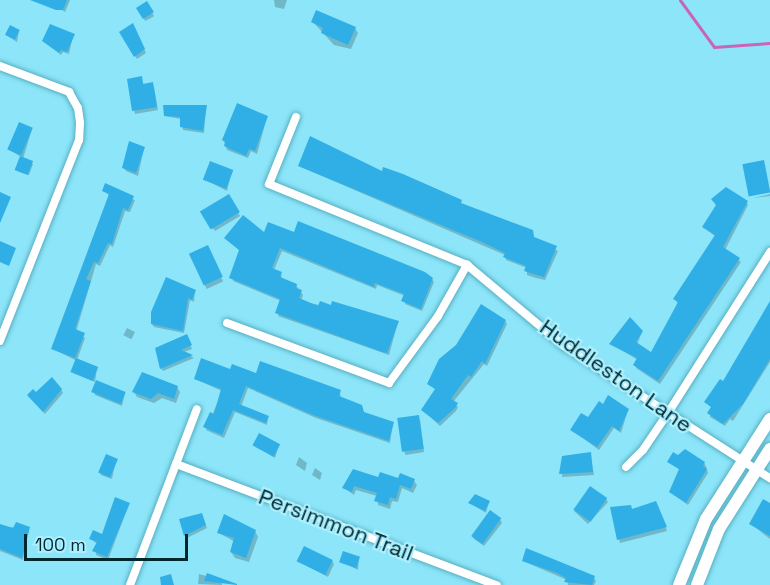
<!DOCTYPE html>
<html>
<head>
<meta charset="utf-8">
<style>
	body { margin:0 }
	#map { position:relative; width:770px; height:585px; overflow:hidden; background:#8de5f9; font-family:"Space Grotesk",sans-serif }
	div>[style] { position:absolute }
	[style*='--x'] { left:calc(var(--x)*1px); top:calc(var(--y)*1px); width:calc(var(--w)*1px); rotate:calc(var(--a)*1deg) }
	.shadow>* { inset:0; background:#0003; transform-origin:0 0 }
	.stream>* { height:3px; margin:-1.5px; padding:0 1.5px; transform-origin:1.5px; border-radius:1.5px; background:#ca64bb }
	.building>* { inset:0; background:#30afe7; transform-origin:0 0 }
	.roads { filter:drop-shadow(0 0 2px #56afc1) drop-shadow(0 0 2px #56afc1) }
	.street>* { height:8px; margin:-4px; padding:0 4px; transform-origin:4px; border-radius:4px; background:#fff }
	.secondary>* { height:12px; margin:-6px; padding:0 6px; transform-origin:6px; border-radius:6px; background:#fff }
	span { translate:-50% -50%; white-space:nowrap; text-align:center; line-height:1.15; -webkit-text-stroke:4.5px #acf0ff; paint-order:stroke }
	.street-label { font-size:22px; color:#00272e }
	.scale { position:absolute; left:24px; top:534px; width:164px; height:27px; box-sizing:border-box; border:3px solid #00272e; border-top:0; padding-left:8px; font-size:18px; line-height:21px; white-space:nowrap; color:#00272e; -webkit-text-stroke:4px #acf0ff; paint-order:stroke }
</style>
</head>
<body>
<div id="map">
	<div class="shadow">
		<i style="clip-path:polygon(60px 0,70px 0,65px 12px,57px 7px)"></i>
		<i style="clip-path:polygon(274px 0,287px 0,284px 9px,275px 7px)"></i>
		<i style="left:147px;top:3px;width:15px;height:10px;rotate:62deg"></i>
		<i style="clip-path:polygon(313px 22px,355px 28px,358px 33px,351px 49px,334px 45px)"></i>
		<i style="clip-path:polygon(133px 25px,146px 53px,137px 59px,121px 33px)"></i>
		<i style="clip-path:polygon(19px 31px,17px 42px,6px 35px)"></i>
		<i style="clip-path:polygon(73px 36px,69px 54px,63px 52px,61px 55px,45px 42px)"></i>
		<i style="clip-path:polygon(141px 78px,144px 85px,154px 87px,158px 110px,135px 114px,134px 110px)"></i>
		<i style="clip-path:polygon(206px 107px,204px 133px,183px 130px,181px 119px,165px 116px)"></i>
		<i style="clip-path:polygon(267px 117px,257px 154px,251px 151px,248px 158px,227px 150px,224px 140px)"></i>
		<i style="clip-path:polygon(32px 129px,23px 159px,33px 164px,29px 175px,17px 171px,21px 157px,10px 150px)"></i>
		<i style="clip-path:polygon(144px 148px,138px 176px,126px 171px,124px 168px)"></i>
		<i style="clip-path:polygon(299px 166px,383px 173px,532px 231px,535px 239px,558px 251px,545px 280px,536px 278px,527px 275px,527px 268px,506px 260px,505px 255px)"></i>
		<i style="clip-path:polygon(232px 171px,227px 191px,204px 179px)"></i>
		<i style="clip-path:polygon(104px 191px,135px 200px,130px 212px,125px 211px,113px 247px,110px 245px,100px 266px,96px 264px,76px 332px,85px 338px,77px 360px,97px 368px,95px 382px,125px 393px,122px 406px,95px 395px,97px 383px,73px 372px,77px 361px,53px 349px,110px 196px)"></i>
		<i style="clip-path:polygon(770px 194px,770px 196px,753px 198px)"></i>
		<i style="clip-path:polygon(229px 196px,240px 216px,215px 231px,203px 215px)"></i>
		<i style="clip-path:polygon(746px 202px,748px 205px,725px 250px,741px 262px,660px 384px,636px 368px,638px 360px,611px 344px,642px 332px,637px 345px,651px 354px,678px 304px,675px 299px,716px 237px,703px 227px)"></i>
		<i style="clip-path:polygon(265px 234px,432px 279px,434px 282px,422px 311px,405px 304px,405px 296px,377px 285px,376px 289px,282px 251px,274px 270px,281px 273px,282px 280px,296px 285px,303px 295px,301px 301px,398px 322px,389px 355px,278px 316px,281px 301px,233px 281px,240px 251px,226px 238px)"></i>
		<i style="left:207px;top:247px;width:38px;height:18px;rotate:65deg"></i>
		<i style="clip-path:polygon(195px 291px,194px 302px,190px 300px,184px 333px,154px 327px,152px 324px)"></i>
		<i style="clip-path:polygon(770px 305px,770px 362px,733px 421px,730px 419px,725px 426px,710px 417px,712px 408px,706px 402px,723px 383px)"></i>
		<i style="clip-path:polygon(505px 321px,507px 324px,487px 366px,484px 364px,453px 402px,458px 407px,456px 411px,440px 426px,423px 410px,436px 390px,429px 383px)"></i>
		<i style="left:127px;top:328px;width:9px;height:8px;rotate:27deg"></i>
		<i style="clip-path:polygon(188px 339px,192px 349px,184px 352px,194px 358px,163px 371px,161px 368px)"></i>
		<i style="clip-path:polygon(231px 371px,340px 392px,341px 398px,364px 414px,393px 423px,390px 443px,316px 418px,248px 388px,241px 407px,268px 417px,267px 425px,235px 412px,224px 438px,206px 430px,222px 391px,195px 379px)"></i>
		<i style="clip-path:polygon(177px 387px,180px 392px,176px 403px,162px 398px,154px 403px,137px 397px,134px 392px)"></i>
		<i style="clip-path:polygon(61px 389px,63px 393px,45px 414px,28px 396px)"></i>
		<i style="clip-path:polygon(628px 410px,621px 433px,614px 428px,599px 450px,572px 430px,588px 419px)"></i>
		<i style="clip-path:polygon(420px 420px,424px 452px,406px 455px,404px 452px)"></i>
		<i style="clip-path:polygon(279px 445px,275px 458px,255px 446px)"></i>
		<i style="clip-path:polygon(590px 454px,594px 475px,562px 477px,563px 457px)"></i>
		<i style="clip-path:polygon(299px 457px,307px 463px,305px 471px,296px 465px)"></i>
		<i style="clip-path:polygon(116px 460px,112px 479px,101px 475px,100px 471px)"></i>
		<i style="clip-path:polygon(669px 462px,704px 463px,706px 466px,708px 473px,688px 505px,670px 492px,680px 470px)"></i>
		<i style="clip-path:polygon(315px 468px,322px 473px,320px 480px,312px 475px)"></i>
		<i style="clip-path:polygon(379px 479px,414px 481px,417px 485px,413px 493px,402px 488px,398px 502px,392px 501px,390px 509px,378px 505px,377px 496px,356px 490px,354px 495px,344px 488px)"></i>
		<i style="clip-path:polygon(606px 499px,608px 502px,588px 524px,574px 511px)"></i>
		<i style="clip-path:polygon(489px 502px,486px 513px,470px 503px)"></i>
		<i style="clip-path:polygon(129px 504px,108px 560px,96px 555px,97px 544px,91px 539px,103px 536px)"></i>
		<i style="clip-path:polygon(770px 505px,770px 539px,751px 524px)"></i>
		<i style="clip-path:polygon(658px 506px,667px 531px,620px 543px,612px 508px,632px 511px)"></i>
		<i style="clip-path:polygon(203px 518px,207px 528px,187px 538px,185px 535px)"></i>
		<i style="clip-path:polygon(500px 519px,502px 523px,484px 546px,474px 539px,472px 536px)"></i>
		<i style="clip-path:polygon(0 527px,29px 528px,23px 560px,0 551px)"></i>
		<i style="clip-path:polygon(255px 531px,258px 537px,249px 562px,235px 558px,231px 552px,235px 542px,219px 533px)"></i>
		<i style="clip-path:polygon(359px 558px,358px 570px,341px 561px)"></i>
		<i style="clip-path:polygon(299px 561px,332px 561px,334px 564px,328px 577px)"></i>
		<i style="clip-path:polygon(523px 561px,594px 578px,596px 581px,594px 585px,568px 585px,567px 580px)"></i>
		<i style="clip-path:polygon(199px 574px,221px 580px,222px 585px,198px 584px)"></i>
	</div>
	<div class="stream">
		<i style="--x:680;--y:0;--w:58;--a:54.1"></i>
		<i style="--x:714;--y:47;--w:56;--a:-4.1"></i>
	</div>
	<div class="building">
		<i style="clip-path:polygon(30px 0,67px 0,63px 10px,56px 10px)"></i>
		<i style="left:147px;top:1px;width:13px;height:13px;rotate:58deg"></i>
		<i style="clip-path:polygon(316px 10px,356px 27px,348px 45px,321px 33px,323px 28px,311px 22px)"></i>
		<i style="clip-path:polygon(133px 23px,145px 49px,134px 57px,119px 32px)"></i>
		<i style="clip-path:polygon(50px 24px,75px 34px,67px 52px,61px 50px,59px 53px,42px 41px)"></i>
		<i style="left:10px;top:25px;width:11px;height:11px;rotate:27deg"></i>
		<i style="clip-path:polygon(142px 76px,143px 84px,153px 82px,157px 107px,132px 111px,127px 79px)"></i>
		<i style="clip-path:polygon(237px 103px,268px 116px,255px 151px,249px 149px,246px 156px,224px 146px,225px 142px,222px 140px)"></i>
		<i style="clip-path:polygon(163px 105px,207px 105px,203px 131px,180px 127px,180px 117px,164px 116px)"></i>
		<i style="left:19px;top:122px;width:15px;height:30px;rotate:23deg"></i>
		<i style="clip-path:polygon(310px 136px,382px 171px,383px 167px,403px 174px,462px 200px,461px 203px,533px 230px,534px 237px,557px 246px,544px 277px,524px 271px,526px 266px,503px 257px,505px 253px,482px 242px,298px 166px)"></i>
		<i style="clip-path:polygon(129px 141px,145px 147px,136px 173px,122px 168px)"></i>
		<i style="left:20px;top:156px;width:14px;height:15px;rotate:21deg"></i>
		<i style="left:764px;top:160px;width:33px;height:22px;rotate:79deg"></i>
		<i style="left:210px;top:161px;width:25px;height:20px;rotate:21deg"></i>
		<i style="clip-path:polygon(105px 183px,134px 196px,128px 210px,123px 208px,112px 244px,108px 243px,98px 263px,94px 262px,86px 279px,91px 281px,75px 329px,85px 333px,75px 358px,51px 349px,109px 194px,102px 191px)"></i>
		<i style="clip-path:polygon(726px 187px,748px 201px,723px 247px,740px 258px,658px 381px,633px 365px,637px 358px,609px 344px,630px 317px,643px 331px,636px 342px,651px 352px,678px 302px,673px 299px,715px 235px,702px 227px,716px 205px,711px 199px)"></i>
		<i style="clip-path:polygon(0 192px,11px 197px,0 223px)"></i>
		<i style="left:229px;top:194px;width:21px;height:34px;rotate:59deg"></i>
		<i style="clip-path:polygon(243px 215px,264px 232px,268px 222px,294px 232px,298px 221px,425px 272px,433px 278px,421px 309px,401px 301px,404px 294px,375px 283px,374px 287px,280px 248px,272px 268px,282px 272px,280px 277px,297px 284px,296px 288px,302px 290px,299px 298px,318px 306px,320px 301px,331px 305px,332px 301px,399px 321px,387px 353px,382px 352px,275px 313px,280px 299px,229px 278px,239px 250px,224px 238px)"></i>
		<i style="clip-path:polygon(0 241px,16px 248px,9px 266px,0 262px)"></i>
		<i style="left:208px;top:245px;width:35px;height:21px;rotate:65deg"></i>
		<i style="clip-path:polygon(166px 277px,196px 290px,192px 300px,188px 298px,183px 331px,151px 324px,151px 312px)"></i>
		<i style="clip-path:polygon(770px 301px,770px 359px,743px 404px,723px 424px,707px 413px,711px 407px,704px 402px,720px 379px,723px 381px)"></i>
		<i style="clip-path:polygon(481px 304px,506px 320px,485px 364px,482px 361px,471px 377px,468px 375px,451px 399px,458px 403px,455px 408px,438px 423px,421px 410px,435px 389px,427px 384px,439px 359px,456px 345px)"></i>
		<i style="clip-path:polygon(187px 334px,192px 345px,181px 350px,193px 355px,160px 369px,155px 348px)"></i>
		<i style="left:76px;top:358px;width:24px;height:15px;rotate:22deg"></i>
		<i style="clip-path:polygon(201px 358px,230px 369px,232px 364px,256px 373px,260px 361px,341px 390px,339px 396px,362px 405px,364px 412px,394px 422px,389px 441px,313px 415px,246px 386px,239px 404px,269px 416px,266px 423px,233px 410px,222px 435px,203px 427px,210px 412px,214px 414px,221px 389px,194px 379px)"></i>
		<i style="clip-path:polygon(142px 372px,178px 386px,174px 399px,158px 393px,151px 399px,132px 392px)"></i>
		<i style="clip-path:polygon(52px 377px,62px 389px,43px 412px,27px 395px,33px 389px,36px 392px)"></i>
		<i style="left:96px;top:380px;width:32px;height:13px;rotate:22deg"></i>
		<i style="clip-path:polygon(608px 395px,629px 409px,619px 431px,612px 426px,597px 447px,570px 430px,581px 413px,588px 417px,599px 401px,603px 404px)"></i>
		<i style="left:419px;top:415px;width:34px;height:22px;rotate:82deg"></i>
		<i style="left:259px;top:433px;width:24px;height:14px;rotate:28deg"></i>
		<i style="clip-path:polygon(685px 449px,705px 462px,703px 466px,707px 469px,686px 503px,669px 492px,679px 469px,667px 462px,673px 452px,678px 455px)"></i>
		<i style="clip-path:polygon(591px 452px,593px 472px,559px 474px,562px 456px)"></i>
		<i style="left:106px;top:454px;width:13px;height:20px;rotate:23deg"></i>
		<i style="clip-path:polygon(353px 469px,378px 477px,380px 472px,398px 478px,400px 473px,415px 479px,411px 489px,400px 485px,396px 499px,390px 497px,388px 505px,374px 501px,377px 493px,354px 486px,352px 492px,342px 488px)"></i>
		<i style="left:590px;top:486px;width:21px;height:29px;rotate:35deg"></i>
		<i style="clip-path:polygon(475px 494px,490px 501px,485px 511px,468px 503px)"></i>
		<i style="clip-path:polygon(115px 497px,130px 503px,107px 557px,92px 551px,97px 542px,89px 539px,93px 530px,102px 534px)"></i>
		<i style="clip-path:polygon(763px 499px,770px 503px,770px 536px,749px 524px)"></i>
		<i style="clip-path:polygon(656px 501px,667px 527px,617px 540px,610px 507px,631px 505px,632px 509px)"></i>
		<i style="left:490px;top:510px;width:14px;height:32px;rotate:36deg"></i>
		<i style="clip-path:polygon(202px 513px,206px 525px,184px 536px,179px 519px)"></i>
		<i style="clip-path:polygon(224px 514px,256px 530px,246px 558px,230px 552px,234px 538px,217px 533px)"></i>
		<i style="clip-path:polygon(16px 522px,30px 527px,22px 558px,0 549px,0 524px,13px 528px)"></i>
		<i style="left:304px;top:546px;width:32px;height:17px;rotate:26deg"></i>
		<i style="clip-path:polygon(526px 548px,595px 576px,592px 585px,564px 582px,566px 578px,557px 573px,522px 561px)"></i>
		<i style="left:343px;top:551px;width:18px;height:12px;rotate:19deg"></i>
		<i style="clip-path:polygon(207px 573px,237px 584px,237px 585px,204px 581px)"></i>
		<i style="clip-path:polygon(171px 574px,174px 585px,161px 585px,160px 577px)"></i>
	</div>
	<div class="roads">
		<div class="street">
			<i style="--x:0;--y:66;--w:74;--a:20.6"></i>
			<i style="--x:69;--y:92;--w:18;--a:61"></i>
			<i style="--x:78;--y:108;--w:15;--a:82"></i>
			<i style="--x:80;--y:123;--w:17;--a:93"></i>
			<i style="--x:79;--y:140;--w:216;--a:111.5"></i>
			<i style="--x:296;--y:117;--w:72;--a:111.9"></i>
			<i style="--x:269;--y:184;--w:214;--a:22.2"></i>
			<i style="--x:467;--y:265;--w:126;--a:39.9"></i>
			<i style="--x:564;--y:346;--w:245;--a:32.7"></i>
			<i style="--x:227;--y:323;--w:173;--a:20.3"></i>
			<i style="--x:389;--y:383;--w:83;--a:-53.8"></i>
			<i style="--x:438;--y:316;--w:59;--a:-60.4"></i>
			<i style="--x:176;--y:464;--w:343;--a:20.7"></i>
			<i style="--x:626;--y:467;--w:24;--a:-45"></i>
			<i style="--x:643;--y:450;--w:45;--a:-56"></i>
			<i style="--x:668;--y:413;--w:191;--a:-57.6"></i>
			<i style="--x:130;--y:585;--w:188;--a:-69.2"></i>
		</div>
		<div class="secondary">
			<i style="--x:679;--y:585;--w:71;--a:-67.8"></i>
			<i style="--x:706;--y:519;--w:119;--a:-57.4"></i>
			<i style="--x:697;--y:585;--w:60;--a:-68.6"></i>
			<i style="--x:719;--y:529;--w:95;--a:-57.5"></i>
		</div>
	</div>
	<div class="street-label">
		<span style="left:616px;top:376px;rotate:35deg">Huddleston Lane</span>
		<span style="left:336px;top:525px;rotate:21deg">Persimmon Trail</span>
	</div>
	<div class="scale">100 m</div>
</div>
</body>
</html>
